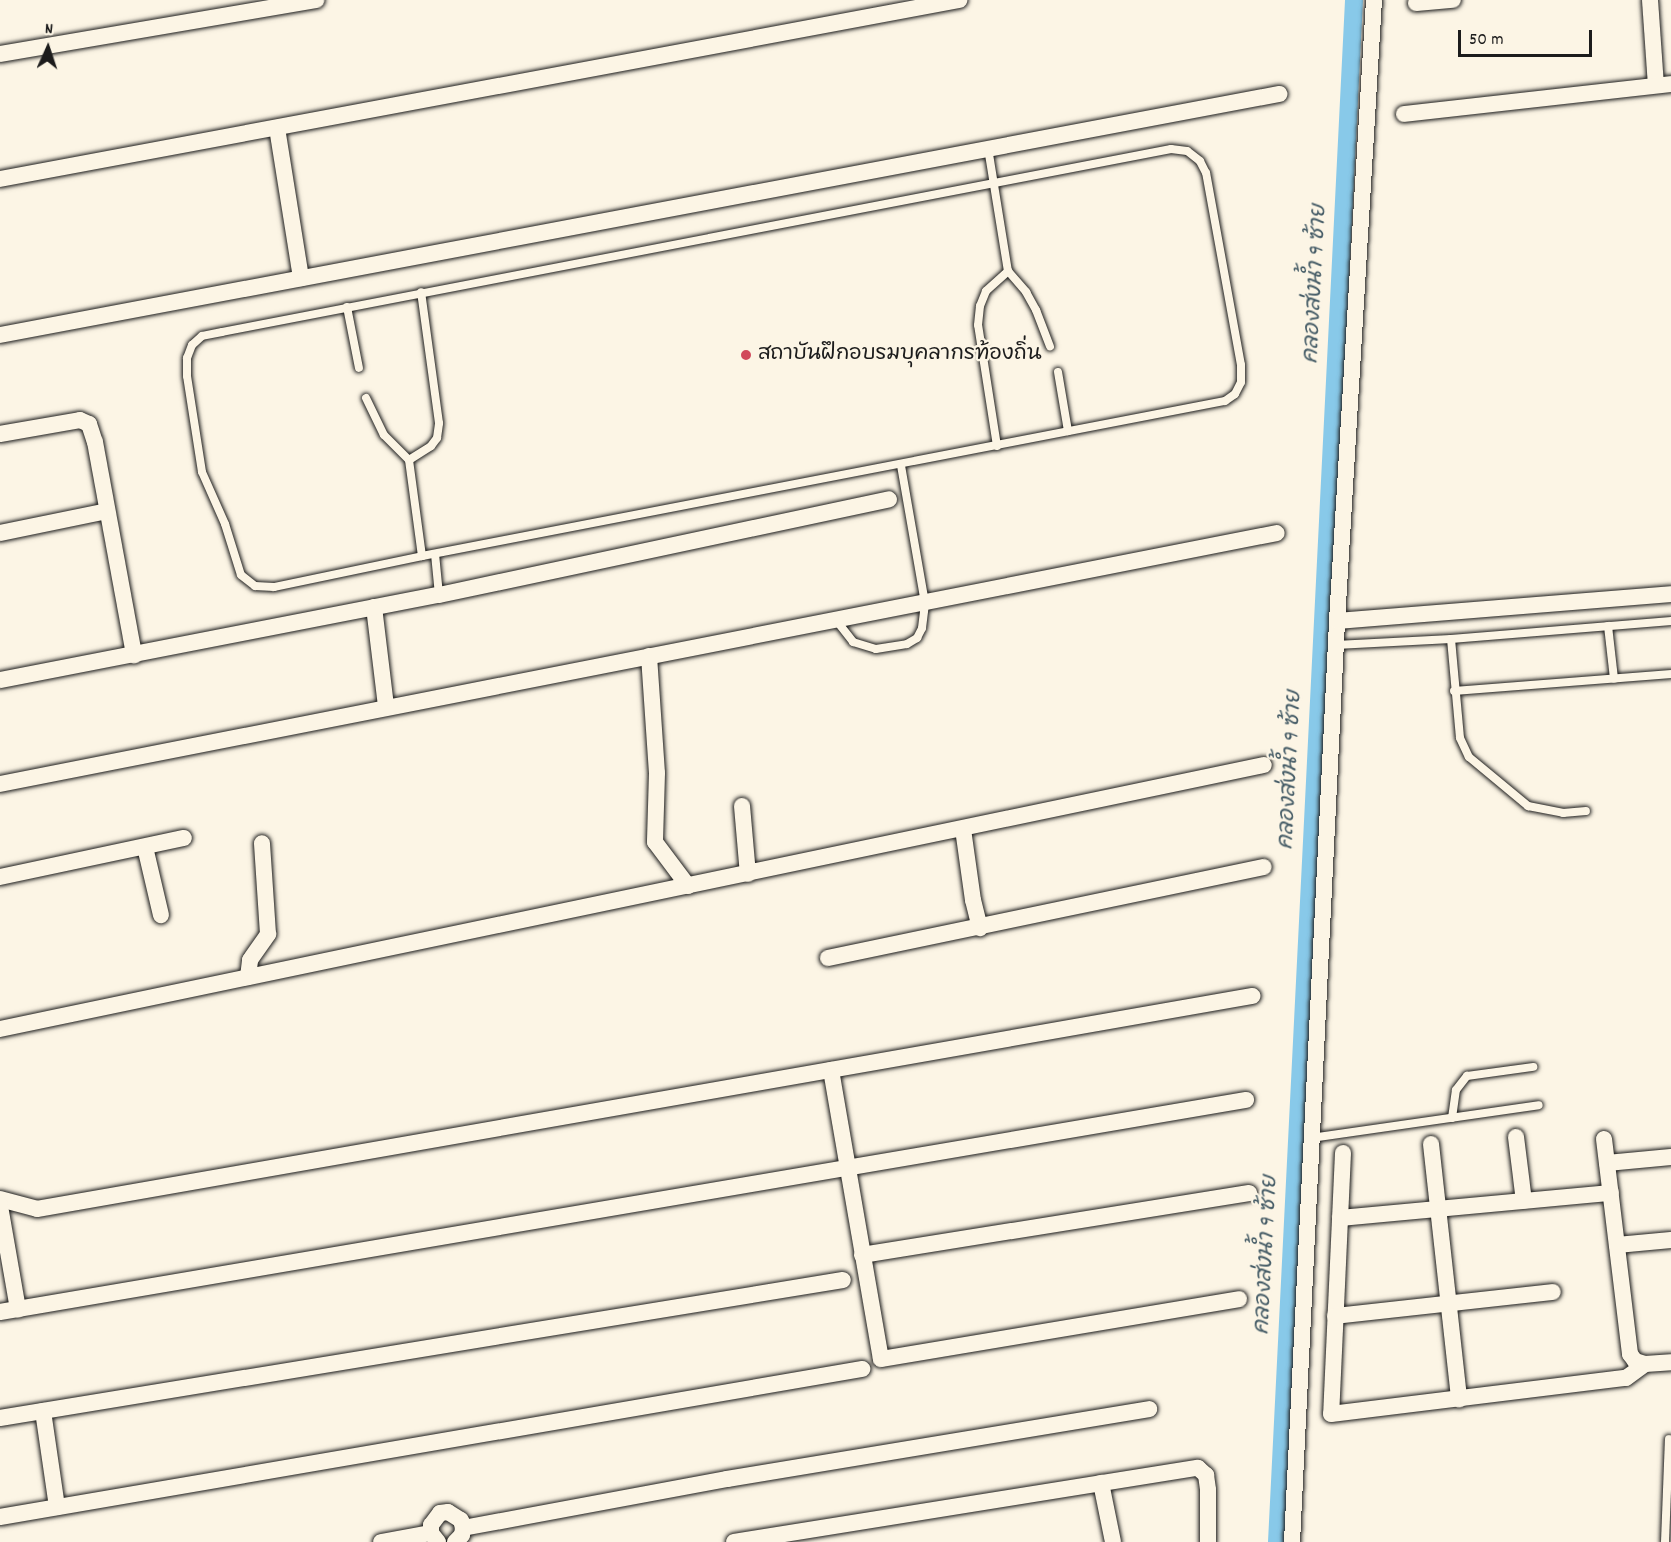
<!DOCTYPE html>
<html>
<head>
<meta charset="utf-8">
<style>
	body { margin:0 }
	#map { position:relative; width:1671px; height:1542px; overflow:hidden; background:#fcf5e5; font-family:Dekko,"Playpen Sans Thai",sans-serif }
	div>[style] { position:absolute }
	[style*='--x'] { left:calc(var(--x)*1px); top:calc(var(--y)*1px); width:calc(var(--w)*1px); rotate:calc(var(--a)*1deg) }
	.canal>* { height:18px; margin:-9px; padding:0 9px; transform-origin:9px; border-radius:9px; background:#88c9e9 }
	.roads { filter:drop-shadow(0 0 2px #1c1c1c) drop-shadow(0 0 2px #1c1c1c) }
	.lane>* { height:8px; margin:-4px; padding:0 4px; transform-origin:4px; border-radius:4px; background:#fcf5e5 }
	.street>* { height:16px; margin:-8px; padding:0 8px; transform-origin:8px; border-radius:8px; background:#fcf5e5 }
	.dots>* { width:16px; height:16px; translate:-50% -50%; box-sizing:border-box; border:3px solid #fcf5e5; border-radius:50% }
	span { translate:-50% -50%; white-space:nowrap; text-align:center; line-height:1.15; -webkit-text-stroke:4.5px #fcf5e5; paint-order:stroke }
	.poi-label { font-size:21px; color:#1c1c1c }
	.left { translate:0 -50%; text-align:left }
	.water-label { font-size:22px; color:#425964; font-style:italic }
	.north { position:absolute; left:18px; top:18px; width:60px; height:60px; -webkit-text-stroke:4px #fcf5e5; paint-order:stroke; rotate:3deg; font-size:16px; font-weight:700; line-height:24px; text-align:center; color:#1c1c1c }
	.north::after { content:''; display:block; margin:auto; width:21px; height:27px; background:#1c1c1c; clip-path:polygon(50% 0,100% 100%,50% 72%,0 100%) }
	.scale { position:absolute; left:1458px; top:30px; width:134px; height:27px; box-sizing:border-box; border:3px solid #1c1c1c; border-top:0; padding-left:8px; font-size:18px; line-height:21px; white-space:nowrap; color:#1c1c1c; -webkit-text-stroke:4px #fcf5e5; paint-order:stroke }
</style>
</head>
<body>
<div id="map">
	<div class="canal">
		<i style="--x:1277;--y:1542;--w:1544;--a:-87.14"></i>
	</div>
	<div class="roads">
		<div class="lane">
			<i style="--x:988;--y:148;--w:125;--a:80.8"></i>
			<i style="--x:1008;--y:271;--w:28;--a:49"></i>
			<i style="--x:1026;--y:292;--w:21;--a:61"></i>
			<i style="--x:1036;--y:310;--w:39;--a:69"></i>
			<i style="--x:347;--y:307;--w:62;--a:78.9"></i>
			<i style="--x:1058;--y:372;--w:60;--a:80.4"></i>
			<i style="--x:366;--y:398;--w:41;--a:64.1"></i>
			<i style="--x:384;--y:435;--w:35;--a:45"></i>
			<i style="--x:409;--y:460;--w:97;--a:82.3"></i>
			<i style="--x:422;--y:556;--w:818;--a:-10.93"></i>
			<i style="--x:1225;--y:401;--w:12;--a:-35"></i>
			<i style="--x:1235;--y:394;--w:13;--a:-63"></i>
			<i style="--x:1241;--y:382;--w:17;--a:-90"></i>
			<i style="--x:1241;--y:365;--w:195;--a:-100.3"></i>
			<i style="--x:1206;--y:173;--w:13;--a:-117"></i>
			<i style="--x:1200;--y:161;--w:16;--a:-142"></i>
			<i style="--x:1187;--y:151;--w:16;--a:-173"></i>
			<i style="--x:1171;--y:149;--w:966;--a:169.09"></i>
			<i style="--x:222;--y:332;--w:20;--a:169"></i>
			<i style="--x:202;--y:336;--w:13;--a:138"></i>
			<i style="--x:192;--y:345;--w:14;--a:111"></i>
			<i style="--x:187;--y:358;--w:18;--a:90"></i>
			<i style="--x:187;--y:376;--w:97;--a:81.1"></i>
			<i style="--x:202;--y:472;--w:57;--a:66.1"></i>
			<i style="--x:225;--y:524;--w:53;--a:72.6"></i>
			<i style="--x:241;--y:575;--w:18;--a:38"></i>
			<i style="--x:255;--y:586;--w:19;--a:3"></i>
			<i style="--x:274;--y:587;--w:151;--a:-11.8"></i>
			<i style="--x:997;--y:446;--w:122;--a:-98.9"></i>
			<i style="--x:978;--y:325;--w:19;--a:-84"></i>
			<i style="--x:980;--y:306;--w:16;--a:-68"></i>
			<i style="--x:986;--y:291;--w:30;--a:-42"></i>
			<i style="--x:409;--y:460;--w:26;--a:-32"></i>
			<i style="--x:431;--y:446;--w:10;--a:-53"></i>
			<i style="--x:437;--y:438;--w:15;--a:-82"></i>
			<i style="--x:439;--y:423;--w:132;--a:-97.8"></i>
			<i style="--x:435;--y:554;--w:41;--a:84.4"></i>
			<i style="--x:836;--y:620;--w:28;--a:52"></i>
			<i style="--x:853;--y:642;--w:24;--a:17"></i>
			<i style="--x:876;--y:649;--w:31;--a:-9"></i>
			<i style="--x:907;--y:644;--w:12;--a:-31"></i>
			<i style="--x:917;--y:638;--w:11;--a:-63"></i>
			<i style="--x:922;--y:628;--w:25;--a:-83"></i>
			<i style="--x:925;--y:603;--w:140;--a:-99.9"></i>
			<i style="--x:1608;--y:626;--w:53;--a:83.5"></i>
			<i style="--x:1451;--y:639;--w:99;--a:84.8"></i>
			<i style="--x:1460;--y:738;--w:21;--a:65"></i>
			<i style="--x:1469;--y:757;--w:77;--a:39.7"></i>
			<i style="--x:1528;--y:806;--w:36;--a:11"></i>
			<i style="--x:1563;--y:813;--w:23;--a:-5"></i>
			<i style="--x:1336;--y:645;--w:115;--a:-3"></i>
			<i style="--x:1451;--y:639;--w:221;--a:-4.7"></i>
			<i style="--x:1454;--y:691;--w:218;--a:-4.5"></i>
			<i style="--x:1452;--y:1118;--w:28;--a:-82"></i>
			<i style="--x:1456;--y:1090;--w:18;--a:-52"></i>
			<i style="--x:1467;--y:1076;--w:67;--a:-7.8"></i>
			<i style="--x:1311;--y:1138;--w:230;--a:-8.2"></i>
			<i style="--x:1665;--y:1542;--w:103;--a:-87.8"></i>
		</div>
		<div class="street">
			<i style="--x:1650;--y:0;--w:85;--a:86"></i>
			<i style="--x:1416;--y:3;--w:37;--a:-5"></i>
			<i style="--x:0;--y:54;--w:321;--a:-9.7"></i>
			<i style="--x:1404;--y:114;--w:269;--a:-6.4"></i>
			<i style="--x:277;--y:128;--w:152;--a:80.9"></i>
			<i style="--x:0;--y:179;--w:976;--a:-10.57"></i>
			<i style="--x:0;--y:335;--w:1302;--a:-10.67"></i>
			<i style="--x:0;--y:434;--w:81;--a:-9.9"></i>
			<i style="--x:80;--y:420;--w:10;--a:24"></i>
			<i style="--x:89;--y:424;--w:19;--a:72"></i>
			<i style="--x:95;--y:442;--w:217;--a:79.6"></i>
			<i style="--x:0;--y:533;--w:109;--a:-11.6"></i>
			<i style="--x:374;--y:607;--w:100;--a:83.1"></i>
			<i style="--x:1337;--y:621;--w:335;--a:-4.6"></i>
			<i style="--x:649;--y:656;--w:117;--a:86.1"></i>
			<i style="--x:657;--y:773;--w:69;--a:91.7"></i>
			<i style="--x:655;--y:842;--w:55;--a:53.1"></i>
			<i style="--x:0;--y:680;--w:447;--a:-11"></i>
			<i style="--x:439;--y:595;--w:460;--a:-12"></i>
			<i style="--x:0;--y:784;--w:1301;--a:-11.12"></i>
			<i style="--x:742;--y:806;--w:68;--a:85"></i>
			<i style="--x:963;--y:829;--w:72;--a:82"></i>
			<i style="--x:973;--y:900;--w:29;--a:76"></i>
			<i style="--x:145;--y:847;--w:70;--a:76.8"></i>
			<i style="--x:0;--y:877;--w:188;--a:-12"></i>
			<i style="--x:828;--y:958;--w:445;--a:-11.8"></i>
			<i style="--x:248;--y:977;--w:17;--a:-83"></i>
			<i style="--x:250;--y:960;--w:32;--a:-55"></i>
			<i style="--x:268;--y:934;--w:91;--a:-93.8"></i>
			<i style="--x:0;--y:1029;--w:1291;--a:-11.8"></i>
			<i style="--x:831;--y:1070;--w:293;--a:80.2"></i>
			<i style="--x:881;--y:1359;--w:363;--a:-9.5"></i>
			<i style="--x:1516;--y:1137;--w:64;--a:82.9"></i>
			<i style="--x:1604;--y:1139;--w:217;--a:83.1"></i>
			<i style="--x:1630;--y:1354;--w:9;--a:54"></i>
			<i style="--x:1635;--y:1361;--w:10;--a:17"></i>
			<i style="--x:1645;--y:1364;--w:26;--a:-4"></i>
			<i style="--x:1431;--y:1144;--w:257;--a:83.7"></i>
			<i style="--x:1343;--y:1153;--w:261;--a:92.6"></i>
			<i style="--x:1331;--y:1414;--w:297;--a:-7"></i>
			<i style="--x:1626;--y:1378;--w:24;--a:-36"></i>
			<i style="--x:1607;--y:1163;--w:64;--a:-5.4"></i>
			<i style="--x:0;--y:1199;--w:38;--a:15"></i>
			<i style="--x:37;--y:1209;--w:1234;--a:-9.94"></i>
			<i style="--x:0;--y:1206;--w:105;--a:80.1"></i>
			<i style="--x:1340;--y:1218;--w:272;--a:-5.3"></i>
			<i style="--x:1617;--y:1245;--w:54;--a:-5.3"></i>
			<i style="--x:862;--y:1255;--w:392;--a:-9.1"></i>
			<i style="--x:0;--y:1312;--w:1264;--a:-9.66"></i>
			<i style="--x:1335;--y:1316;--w:219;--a:-6.3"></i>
			<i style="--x:43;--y:1411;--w:97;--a:81.7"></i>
			<i style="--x:0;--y:1418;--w:854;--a:-9.3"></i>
			<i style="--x:1101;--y:1483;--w:60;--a:78.5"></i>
			<i style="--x:0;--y:1517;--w:875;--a:-9.74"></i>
			<i style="--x:463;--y:1528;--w:269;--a:-10.5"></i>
			<i style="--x:727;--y:1479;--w:428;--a:-9.4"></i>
			<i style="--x:381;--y:1542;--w:51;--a:-10.2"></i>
			<i style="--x:438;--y:1542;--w:11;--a:-128"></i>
			<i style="--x:431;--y:1533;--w:8;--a:-90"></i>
			<i style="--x:431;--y:1525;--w:15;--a:-53"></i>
			<i style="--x:440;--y:1513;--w:8;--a:-7"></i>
			<i style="--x:448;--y:1512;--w:15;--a:32"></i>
			<i style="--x:461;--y:1520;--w:8;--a:76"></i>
			<i style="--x:463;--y:1528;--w:7;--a:98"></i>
			<i style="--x:462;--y:1535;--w:10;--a:135"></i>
			<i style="--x:734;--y:1542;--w:470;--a:-9.1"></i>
			<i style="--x:1198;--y:1468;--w:11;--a:41"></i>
			<i style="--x:1206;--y:1475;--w:15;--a:82"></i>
			<i style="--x:1208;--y:1490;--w:52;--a:90"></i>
			<i style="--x:1292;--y:1542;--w:922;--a:-87.2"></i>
			<i style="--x:1337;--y:621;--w:622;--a:-86.59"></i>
		</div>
	</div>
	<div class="dots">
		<i style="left:746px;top:355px;background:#d1495b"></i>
	</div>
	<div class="poi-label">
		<span class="left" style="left:758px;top:355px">สถาบันฝึกอบรมบุคลากรท้องถิ่น</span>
	</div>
	<div class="water-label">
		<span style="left:1316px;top:284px;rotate:-87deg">คลองส่งน้ำ 9 ซ้าย</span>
		<span style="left:1291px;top:770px;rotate:-87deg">คลองส่งน้ำ 9 ซ้าย</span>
		<span style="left:1267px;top:1255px;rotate:-87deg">คลองส่งน้ำ 9 ซ้าย</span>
	</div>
	<div class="north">N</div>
	<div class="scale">50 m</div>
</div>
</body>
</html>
